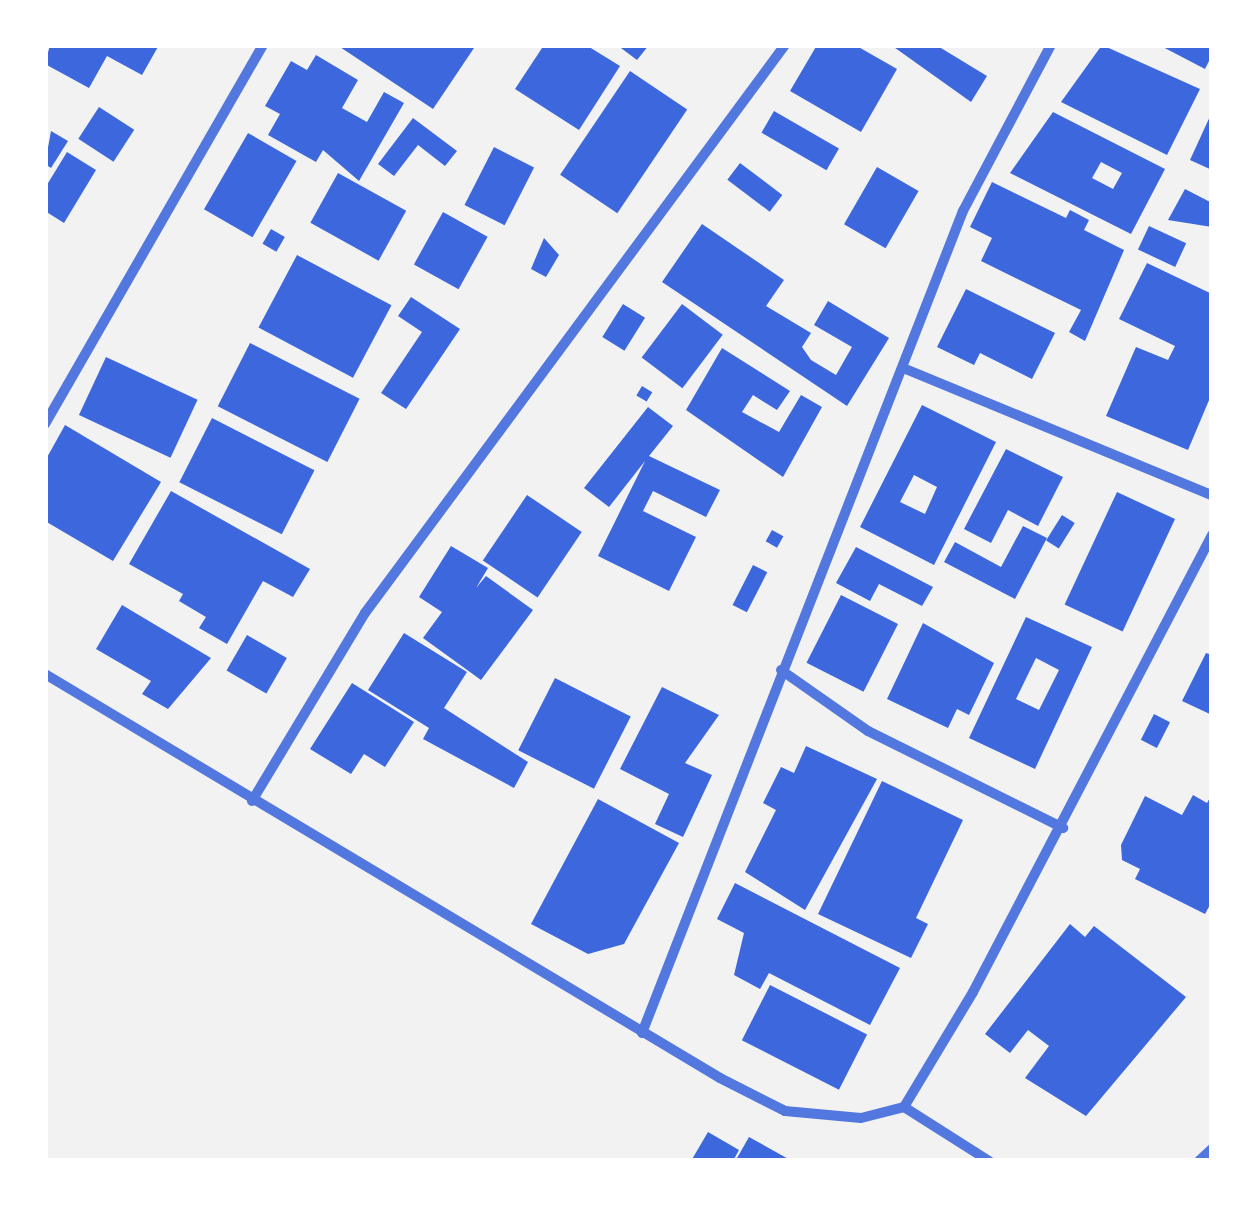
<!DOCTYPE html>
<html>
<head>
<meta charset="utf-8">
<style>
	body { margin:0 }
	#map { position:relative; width:1257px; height:1206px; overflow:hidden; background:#f2f2f2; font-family:"PT Sans",sans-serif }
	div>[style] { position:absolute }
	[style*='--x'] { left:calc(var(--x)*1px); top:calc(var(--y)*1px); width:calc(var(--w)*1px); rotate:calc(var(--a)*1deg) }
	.building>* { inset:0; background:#3d67dc; transform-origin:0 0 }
	.minor>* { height:10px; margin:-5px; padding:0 5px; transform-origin:5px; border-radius:5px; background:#5277de }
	span { translate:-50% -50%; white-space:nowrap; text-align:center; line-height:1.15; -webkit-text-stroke:10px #fff; paint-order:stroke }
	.frame { position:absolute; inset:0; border:48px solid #fff; pointer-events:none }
</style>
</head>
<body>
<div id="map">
	<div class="building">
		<i style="clip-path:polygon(50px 45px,159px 45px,142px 75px,107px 56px,89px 88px,45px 64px)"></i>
		<i style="clip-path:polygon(337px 45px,476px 45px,433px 109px)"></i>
		<i style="clip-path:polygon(544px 45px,586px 45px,620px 66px,579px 130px,515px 89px)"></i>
		<i style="clip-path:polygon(617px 45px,649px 45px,637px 60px)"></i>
		<i style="clip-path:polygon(817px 45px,855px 45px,897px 69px,861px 132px,790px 91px)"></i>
		<i style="clip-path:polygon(891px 45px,936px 45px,987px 76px,971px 102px)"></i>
		<i style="clip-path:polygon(1102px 45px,1200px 89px,1167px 155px,1061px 102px)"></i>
		<i style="clip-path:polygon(1159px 45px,1212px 45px,1212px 55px,1205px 69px)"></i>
		<i style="clip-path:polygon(316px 55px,358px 80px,342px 108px,367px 122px,384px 92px,404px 103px,359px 181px,323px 150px,316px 162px,268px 135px,280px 114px,265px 106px,291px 61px,307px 70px)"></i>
		<i style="left:630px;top:71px;width:69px;height:125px;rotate:34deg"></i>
		<i style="left:99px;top:107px;width:42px;height:38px;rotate:33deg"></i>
		<i style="left:774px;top:111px;width:75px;height:25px;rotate:30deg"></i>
		<i style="clip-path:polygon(evenodd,1053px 112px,1165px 169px,1131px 234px,1010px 173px,1053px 112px,1101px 162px,1122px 173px,1113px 189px,1092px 178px,1101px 162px)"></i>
		<i style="clip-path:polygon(1212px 112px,1212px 170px,1190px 160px)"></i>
		<i style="clip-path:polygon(413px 118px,457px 151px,445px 166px,418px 145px,394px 176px,378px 164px)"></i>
		<i style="clip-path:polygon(51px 131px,68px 141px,51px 168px,45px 164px)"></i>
		<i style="left:248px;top:133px;width:56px;height:88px;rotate:30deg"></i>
		<i style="left:494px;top:147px;width:45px;height:65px;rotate:27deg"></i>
		<i style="clip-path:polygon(67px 152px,96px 170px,64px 223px,45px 211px,45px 188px)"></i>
		<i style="left:740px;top:163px;width:53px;height:21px;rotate:37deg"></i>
		<i style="left:877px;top:167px;width:48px;height:66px;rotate:30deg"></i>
		<i style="left:338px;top:173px;width:78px;height:57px;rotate:29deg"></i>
		<i style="clip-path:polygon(992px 182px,1066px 218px,1070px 210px,1089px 220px,1084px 230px,1124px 250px,1085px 341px,1069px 332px,1081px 310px,981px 261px,992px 238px,970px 227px)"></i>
		<i style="clip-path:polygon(1185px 189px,1212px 203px,1212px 227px,1168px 220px)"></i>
		<i style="left:443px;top:212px;width:51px;height:60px;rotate:29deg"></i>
		<i style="clip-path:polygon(702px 224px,784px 280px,766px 306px,811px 333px,802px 347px,811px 360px,836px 375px,852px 347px,814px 325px,828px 301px,889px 338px,847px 406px,662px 282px)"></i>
		<i style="left:1149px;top:226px;width:41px;height:26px;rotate:25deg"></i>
		<i style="left:271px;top:229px;width:16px;height:17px;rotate:30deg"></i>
		<i style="clip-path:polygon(544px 238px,559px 255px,546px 277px,531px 269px)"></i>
		<i style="left:297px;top:255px;width:107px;height:82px;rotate:28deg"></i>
		<i style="clip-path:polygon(1147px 263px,1212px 294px,1212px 393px,1188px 450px,1106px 416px,1136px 347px,1168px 360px,1175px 346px,1119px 319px)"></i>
		<i style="clip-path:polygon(966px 289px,1055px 333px,1032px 379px,980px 353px,974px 365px,937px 347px)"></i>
		<i style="clip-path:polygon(411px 297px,460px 329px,406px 409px,381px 393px,422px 332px,398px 316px)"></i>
		<i style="left:623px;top:304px;width:26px;height:39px;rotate:32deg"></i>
		<i style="left:682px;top:304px;width:51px;height:67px;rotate:37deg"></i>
		<i style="left:250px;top:343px;width:123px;height:71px;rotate:27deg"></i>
		<i style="clip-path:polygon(722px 348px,790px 391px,777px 410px,753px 395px,742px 412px,779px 432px,801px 395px,822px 407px,783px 477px,686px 410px)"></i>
		<i style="left:106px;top:357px;width:101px;height:64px;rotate:25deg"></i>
		<i style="left:642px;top:386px;width:12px;height:11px;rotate:31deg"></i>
		<i style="clip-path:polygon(evenodd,922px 405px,996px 442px,934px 565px,860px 527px,922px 405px,914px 475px,937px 487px,925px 514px,900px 502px,914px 475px)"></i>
		<i style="clip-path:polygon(648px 407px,673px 426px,649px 456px,720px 490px,706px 517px,653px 491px,643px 511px,696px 537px,669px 591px,598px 556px,645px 461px,609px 507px,584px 488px)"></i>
		<i style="left:212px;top:418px;width:115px;height:72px;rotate:27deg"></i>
		<i style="clip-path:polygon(65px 425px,161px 482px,113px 561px,45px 521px,45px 461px)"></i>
		<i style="clip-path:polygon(1006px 449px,1063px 477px,1038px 526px,1008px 510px,991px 543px,964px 529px)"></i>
		<i style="clip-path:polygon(171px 491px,310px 569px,293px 597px,263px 581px,227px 644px,199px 628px,206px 617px,179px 601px,183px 594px,129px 564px)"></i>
		<i style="left:1117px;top:492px;width:64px;height:124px;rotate:25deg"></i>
		<i style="left:527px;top:495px;width:66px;height:79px;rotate:34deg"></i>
		<i style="left:1062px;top:515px;width:15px;height:30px;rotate:32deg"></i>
		<i style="clip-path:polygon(1023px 526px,1047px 538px,1015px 599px,944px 562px,955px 542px,1001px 567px)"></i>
		<i style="left:772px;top:530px;width:13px;height:13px;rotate:29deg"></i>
		<i style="clip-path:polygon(451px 546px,488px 568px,476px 588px,486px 576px,533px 610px,481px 680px,423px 638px,442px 612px,419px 597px)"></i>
		<i style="clip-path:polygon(856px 547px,933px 587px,922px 606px,879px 584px,870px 601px,836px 583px)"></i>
		<i style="left:753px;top:565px;width:16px;height:45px;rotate:27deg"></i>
		<i style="left:841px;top:595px;width:64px;height:76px;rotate:27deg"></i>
		<i style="clip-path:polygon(122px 605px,211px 658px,168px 709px,142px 694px,151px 681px,96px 649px)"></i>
		<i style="clip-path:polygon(evenodd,1026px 617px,1092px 647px,1035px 769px,969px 738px,1026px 617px,1036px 658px,1059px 670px,1039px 710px,1016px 699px,1036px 658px)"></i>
		<i style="clip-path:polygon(923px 623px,994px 663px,969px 715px,957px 709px,948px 728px,887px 699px)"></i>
		<i style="clip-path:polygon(404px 633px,467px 672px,444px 708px,528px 762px,514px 788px,423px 739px,429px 728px,368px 690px)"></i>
		<i style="left:247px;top:635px;width:46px;height:41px;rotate:30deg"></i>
		<i style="clip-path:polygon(1206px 653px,1212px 655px,1212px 715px,1182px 701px)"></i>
		<i style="left:555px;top:678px;width:85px;height:81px;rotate:27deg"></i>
		<i style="clip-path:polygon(352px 683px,414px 722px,385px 767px,364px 754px,351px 774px,310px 749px)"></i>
		<i style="clip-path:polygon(662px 687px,719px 715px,685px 763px,712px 775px,683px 837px,655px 824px,669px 794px,620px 769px)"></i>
		<i style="left:1154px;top:714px;width:18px;height:29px;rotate:27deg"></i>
		<i style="clip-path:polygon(806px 746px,877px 779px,805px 910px,745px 872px,776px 810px,763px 803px,781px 767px,794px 773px)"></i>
		<i style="clip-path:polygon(882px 781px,963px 820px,916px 918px,928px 924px,911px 958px,818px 914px)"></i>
		<i style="clip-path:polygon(1212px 794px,1212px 901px,1205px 914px,1135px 879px,1140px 869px,1122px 860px,1121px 845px,1145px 796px,1182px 815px,1193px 795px,1207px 803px)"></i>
		<i style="clip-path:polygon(598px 799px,679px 843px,624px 944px,588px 954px,531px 924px)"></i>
		<i style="clip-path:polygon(735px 883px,900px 968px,870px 1025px,769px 973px,760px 989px,734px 975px,744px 933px,717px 919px)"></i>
		<i style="clip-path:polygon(1070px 924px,1085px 937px,1094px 926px,1186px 997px,1086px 1116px,1025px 1078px,1049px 1046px,1028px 1030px,1010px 1053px,985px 1034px)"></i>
		<i style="left:770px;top:985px;width:109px;height:62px;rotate:27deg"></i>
		<i style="clip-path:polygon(708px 1132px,739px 1150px,733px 1161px,691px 1161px)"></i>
		<i style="clip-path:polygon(749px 1137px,792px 1161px,737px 1158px)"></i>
	</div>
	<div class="minor">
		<i style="--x:908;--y:370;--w:329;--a:22.4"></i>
		<i style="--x:45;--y:424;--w:437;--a:-60.1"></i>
		<i style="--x:781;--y:670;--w:106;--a:35"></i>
		<i style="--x:868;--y:731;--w:218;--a:26.4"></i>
		<i style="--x:45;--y:674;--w:787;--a:30.9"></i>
		<i style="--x:720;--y:1078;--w:73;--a:26.9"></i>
		<i style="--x:785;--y:1111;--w:76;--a:5.3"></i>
		<i style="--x:861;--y:1118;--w:44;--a:-14.3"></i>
		<i style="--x:904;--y:1107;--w:134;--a:-59"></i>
		<i style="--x:973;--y:992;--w:516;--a:-62.39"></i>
		<i style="--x:252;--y:801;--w:219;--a:-59"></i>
		<i style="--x:365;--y:613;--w:706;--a:-53.52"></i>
		<i style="--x:642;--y:1033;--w:882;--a:-68.67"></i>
		<i style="--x:963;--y:211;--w:188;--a:-62.1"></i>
		<i style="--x:904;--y:1107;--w:101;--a:32.4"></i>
		<i style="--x:1199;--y:1161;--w:18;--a:-43"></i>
	</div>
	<div class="frame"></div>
</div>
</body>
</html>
